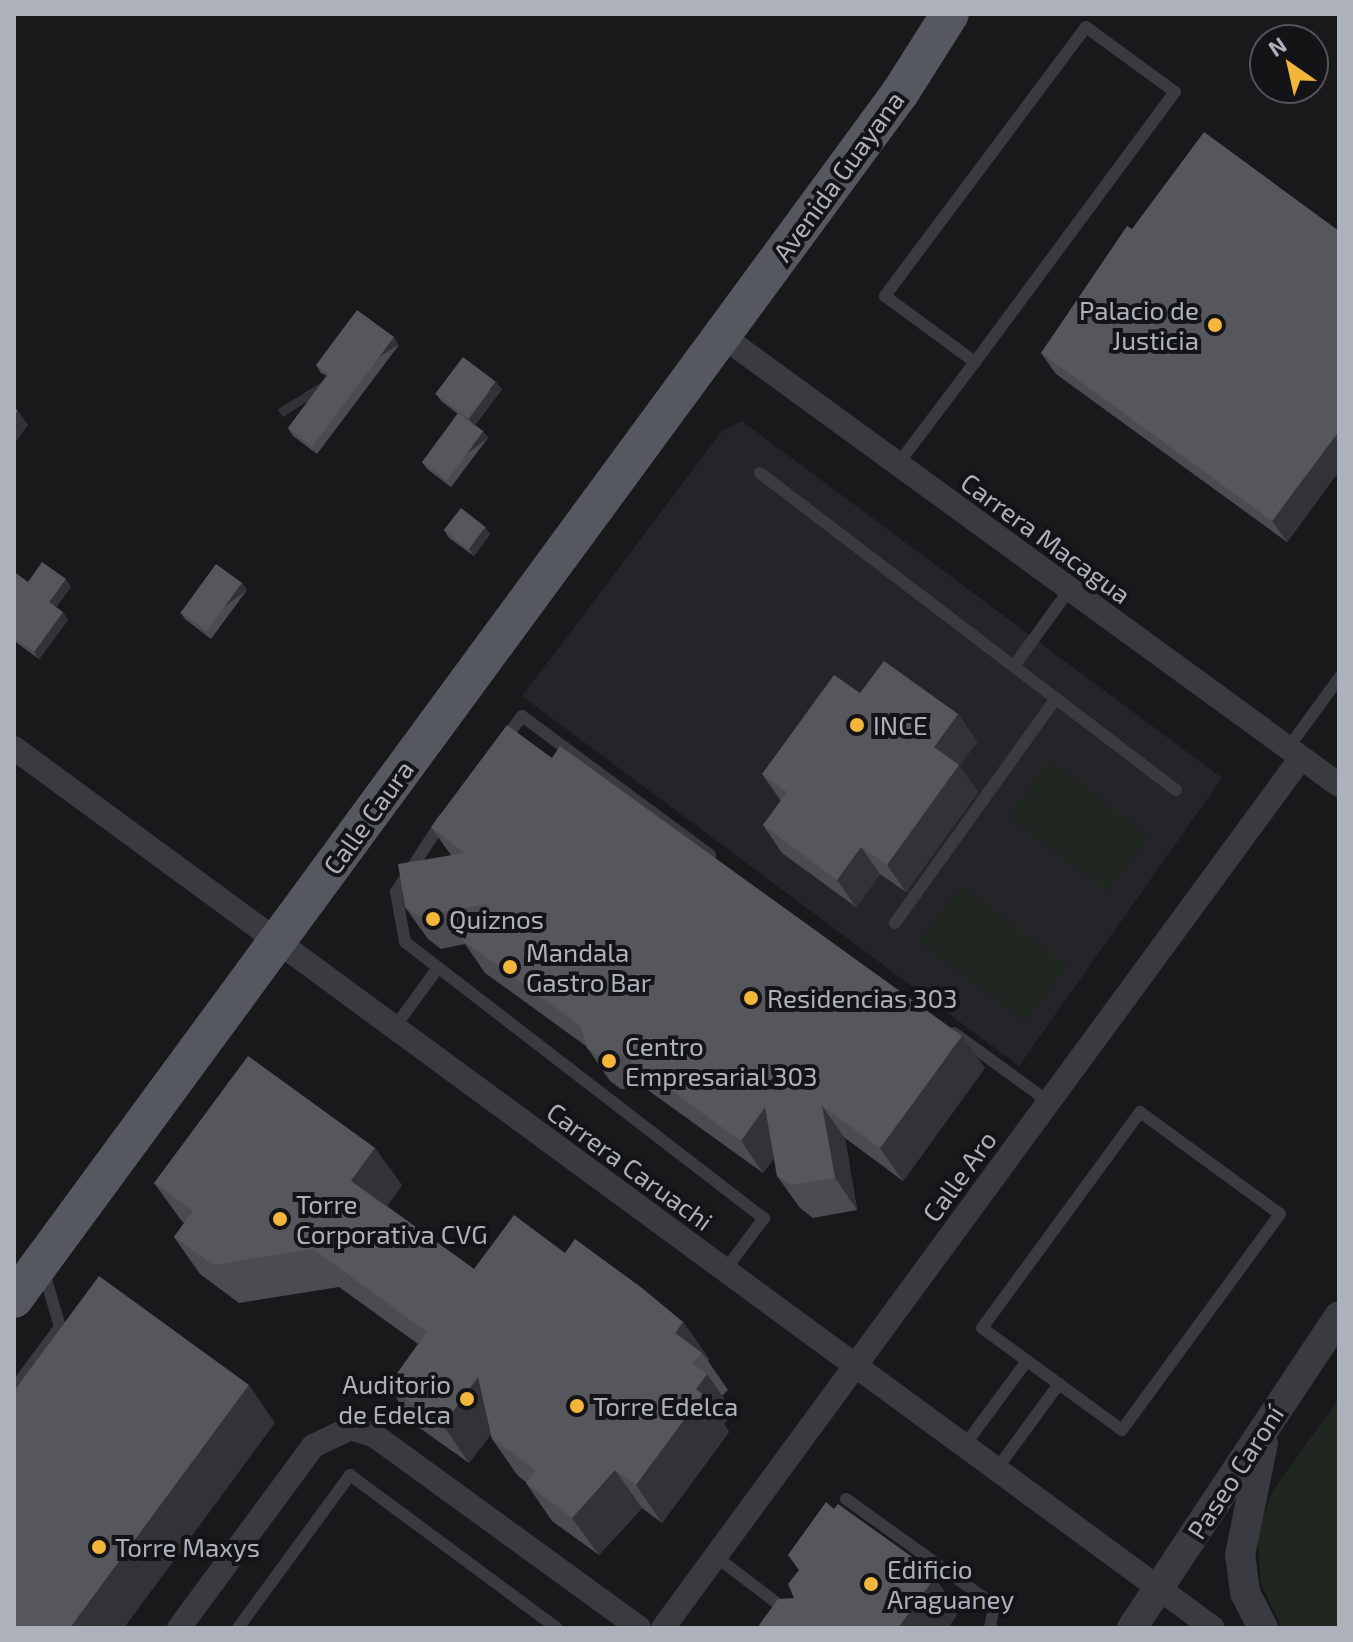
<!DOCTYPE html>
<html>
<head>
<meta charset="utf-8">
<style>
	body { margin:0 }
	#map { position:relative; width:1353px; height:1642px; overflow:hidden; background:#19191c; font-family:"Exo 2",sans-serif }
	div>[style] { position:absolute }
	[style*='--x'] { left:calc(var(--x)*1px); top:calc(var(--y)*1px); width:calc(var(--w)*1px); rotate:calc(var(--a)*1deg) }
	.built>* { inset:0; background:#252529 }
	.green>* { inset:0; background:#1f2720; transform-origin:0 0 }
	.service>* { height:12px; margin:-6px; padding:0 6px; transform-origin:6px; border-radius:6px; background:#3a3b41 }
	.minor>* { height:24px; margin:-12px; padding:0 12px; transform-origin:12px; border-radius:12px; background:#3a3b41 }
	.tertiary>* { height:30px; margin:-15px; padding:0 15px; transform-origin:15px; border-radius:15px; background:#3a3b41 }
	.primary>* { height:38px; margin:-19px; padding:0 19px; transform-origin:19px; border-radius:19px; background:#565860 }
	.wall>* { inset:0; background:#4b4c51 }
	.shaded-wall>* { inset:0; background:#333337; transform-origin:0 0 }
	.building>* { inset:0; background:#56575c; transform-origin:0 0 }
	.dots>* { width:22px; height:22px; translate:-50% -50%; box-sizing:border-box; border:4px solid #141417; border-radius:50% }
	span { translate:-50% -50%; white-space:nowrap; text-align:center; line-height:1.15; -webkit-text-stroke:8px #141417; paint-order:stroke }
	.street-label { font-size:26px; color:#acb1bb }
	.poi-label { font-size:26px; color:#acb1bb }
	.right { translate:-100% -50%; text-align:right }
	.left { translate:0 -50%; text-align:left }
	.frame { position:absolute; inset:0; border:16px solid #acb1bb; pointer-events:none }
	.north { position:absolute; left:1249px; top:24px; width:80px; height:80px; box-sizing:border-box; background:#141417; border:2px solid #515359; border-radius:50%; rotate:326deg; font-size:22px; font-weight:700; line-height:32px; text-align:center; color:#acb1bb }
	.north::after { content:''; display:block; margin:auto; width:28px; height:36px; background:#f2b63b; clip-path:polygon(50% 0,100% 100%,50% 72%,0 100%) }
</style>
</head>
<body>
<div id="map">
	<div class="built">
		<i style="clip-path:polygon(742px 421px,1222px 778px,1019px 1066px,522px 696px,723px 430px)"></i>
	</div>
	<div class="green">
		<i style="left:1050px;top:761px;width:124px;height:70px;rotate:37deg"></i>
		<i style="left:961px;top:886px;width:133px;height:70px;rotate:37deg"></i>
		<i style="clip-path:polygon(1339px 1399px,1339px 1628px,1282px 1628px,1261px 1584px,1257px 1535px,1273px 1490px)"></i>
	</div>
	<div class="service">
		<i style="--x:898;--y:464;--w:128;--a:-53"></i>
		<i style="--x:975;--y:362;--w:336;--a:-53.5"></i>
		<i style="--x:1175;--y:92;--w:110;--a:-143.9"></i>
		<i style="--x:1086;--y:27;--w:336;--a:126.8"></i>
		<i style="--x:885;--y:296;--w:112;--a:36.3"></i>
		<i style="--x:760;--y:473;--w:523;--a:37.31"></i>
		<i style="--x:1014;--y:666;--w:95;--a:-54"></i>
		<i style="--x:503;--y:742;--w:32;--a:-54"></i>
		<i style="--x:522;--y:716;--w:234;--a:36.5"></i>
		<i style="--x:1288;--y:748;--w:87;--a:-53.9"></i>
		<i style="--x:443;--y:820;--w:86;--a:123.1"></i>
		<i style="--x:396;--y:892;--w:51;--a:79.8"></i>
		<i style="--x:405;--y:942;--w:453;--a:37.6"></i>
		<i style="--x:764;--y:1218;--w:65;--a:126.9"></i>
		<i style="--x:895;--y:923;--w:277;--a:-54.4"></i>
		<i style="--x:394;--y:1028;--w:69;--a:-53.8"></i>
		<i style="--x:954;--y:1033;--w:117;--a:36"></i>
		<i style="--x:1140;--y:1112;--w:173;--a:36.1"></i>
		<i style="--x:1280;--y:1214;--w:268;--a:126.2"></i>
		<i style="--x:1122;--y:1430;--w:173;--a:-143.9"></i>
		<i style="--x:982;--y:1328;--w:268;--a:-53.8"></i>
		<i style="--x:14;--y:1389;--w:77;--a:-53.4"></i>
		<i style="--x:60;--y:1327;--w:60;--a:-106.3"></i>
		<i style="--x:964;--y:1446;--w:106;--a:-53.5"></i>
		<i style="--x:996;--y:1470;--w:107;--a:-53.8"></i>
		<i style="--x:846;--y:1499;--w:168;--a:35.6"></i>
		<i style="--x:983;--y:1597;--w:17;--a:54"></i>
		<i style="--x:993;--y:1611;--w:17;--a:100"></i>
		<i style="--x:715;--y:1556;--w:119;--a:37.2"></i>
		<i style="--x:238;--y:1628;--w:190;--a:-53.8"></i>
		<i style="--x:350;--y:1475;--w:257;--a:36.5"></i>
	</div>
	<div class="minor">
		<i style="--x:721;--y:335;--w:764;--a:36.06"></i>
		<i style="--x:14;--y:748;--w:1487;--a:36.28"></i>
		<i style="--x:179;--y:1628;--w:226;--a:-53.6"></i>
		<i style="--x:313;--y:1446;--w:42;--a:-25.3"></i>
		<i style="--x:351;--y:1428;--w:25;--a:18"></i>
		<i style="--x:375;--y:1436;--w:326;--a:36"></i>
		<i style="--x:663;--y:1628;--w:1079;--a:-53.75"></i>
	</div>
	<div class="tertiary">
		<i style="--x:1132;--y:1628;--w:374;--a:-56.4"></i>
		<i style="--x:1263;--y:1628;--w:39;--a:-117"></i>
		<i style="--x:1245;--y:1593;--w:38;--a:-97"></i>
		<i style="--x:1240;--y:1555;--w:114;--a:-78.4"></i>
	</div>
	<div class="primary">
		<i style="--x:14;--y:1299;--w:1496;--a:-53.7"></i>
		<i style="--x:900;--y:93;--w:93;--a:-57.7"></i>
	</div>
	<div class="wall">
		<i style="clip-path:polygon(1132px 229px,1339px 231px,1339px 471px,1287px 542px,1056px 374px,1041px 353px)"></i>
		<i style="clip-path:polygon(399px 345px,317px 454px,293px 436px,288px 428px,327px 376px,321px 373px,316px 365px)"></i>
		<i style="clip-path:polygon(502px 389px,475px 425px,483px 431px,488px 438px,451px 487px,427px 469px,422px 462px,458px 414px,441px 401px,436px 394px)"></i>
		<i style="clip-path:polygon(485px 527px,490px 534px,474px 556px,449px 538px,444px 530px)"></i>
		<i style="clip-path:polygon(14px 572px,28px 582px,71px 587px,56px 607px,68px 620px,39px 659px,14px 641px)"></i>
		<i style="clip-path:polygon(242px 583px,247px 590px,211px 639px,185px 619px,180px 612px)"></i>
		<i style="clip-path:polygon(860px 693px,958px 714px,977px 742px,959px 766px,978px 792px,906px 892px,880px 874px,856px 907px,782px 853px,763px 825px,781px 801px,762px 774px)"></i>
		<i style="clip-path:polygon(431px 827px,985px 1068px,903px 1181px,845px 1138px,857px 1210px,813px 1218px,800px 1208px,777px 1176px,774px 1158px,763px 1173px,645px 1088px,621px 1089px,610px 1081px,586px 1046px,485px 973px,465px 944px,441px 949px,428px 939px,405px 907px,451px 855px)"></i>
		<i style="clip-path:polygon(154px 1183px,402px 1185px,387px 1206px,474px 1269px,565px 1253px,683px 1322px,709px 1359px,708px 1361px,728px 1390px,722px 1396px,733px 1411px,724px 1424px,729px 1432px,662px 1523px,642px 1508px,599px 1555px,552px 1521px,526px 1483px,526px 1482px,518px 1476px,492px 1439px,491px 1434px,469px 1463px,414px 1424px,388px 1386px,418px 1344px,339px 1287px,239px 1303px,200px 1274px,174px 1237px,184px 1223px,181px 1220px)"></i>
	</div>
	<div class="shaded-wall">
		<i style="left:394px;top:337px;width:9px;height:137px;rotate:58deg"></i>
		<i style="clip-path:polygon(496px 382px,502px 389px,474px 426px,469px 419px)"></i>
		<i style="clip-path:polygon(18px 411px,28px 425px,14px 444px,14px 417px)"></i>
		<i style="left:483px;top:431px;width:9px;height:61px;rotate:54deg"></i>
		<i style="clip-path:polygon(1339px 431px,1339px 471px,1287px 542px,1272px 521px)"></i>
		<i style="clip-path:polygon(485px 527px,490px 534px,474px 556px,469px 549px)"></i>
		<i style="clip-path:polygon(66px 579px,71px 587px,54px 609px,49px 602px)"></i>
		<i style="left:242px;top:583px;width:9px;height:61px;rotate:54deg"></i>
		<i style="clip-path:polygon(63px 612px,68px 620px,39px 659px,34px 652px)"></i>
		<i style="clip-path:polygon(958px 714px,977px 742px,959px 766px,978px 792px,906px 892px,887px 865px,934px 747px)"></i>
		<i style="clip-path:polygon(861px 847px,880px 874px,856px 907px,837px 880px)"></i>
		<i style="clip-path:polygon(962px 1036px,985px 1068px,903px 1181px,880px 1148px)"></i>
		<i style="clip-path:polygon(822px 1106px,845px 1138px,857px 1210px,835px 1178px)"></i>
		<i style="clip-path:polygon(765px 1107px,788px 1139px,763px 1173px,741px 1141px)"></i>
		<i style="clip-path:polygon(375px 1148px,402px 1185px,378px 1218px,351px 1181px)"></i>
		<i style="clip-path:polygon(683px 1322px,709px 1359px,708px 1361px,702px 1353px,675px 1333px)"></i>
		<i style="clip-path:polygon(707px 1374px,733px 1411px,724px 1424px,729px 1432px,662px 1523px,636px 1485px,696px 1389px)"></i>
		<i style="clip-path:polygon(478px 1377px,505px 1415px,469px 1463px,443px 1425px)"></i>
		<i style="clip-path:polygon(249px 1385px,275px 1423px,124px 1628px,70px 1628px)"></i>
		<i style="clip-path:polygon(615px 1470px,642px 1508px,599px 1555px,572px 1518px)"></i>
		<i style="clip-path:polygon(929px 1569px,953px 1603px,957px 1615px,948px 1628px,898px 1628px)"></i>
	</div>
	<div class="building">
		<i style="clip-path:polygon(1204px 132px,1339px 231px,1339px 431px,1272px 521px,1041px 353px,1127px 226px,1132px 229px)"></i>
		<i style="clip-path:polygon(357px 310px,394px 337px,312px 447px,288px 428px,328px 374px,316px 365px)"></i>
		<i style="left:463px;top:357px;width:41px;height:46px;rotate:37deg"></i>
		<i style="clip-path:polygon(14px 407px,18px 411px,14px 417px)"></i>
		<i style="left:458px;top:413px;width:31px;height:61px;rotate:36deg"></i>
		<i style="left:461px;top:508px;width:31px;height:28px;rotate:38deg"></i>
		<i style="clip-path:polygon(42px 562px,66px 579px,49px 602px,63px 612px,34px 652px,14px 638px,14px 572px,28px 582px)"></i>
		<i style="left:216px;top:564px;width:32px;height:60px;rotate:36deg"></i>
		<i style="clip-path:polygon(884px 661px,958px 714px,934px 747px,959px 765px,887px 865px,861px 847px,837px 880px,763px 825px,787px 792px,762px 774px,834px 675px,860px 693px)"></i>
		<i style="clip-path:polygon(507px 725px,552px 758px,560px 746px,962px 1036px,880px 1148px,822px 1106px,835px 1178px,791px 1185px,777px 1176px,765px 1107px,741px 1141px,622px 1055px,599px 1057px,587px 1048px,581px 1026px,462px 940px,488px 904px,418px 916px,405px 907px,398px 864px,465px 853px,431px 827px)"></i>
		<i style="clip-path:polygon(248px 1056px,375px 1148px,351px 1181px,474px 1269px,514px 1215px,565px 1253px,575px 1239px,642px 1288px,683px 1322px,675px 1333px,702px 1353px,692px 1363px,707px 1374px,696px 1389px,703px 1394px,636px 1485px,615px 1470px,572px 1518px,526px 1483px,536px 1470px,492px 1439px,478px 1377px,443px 1425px,388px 1386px,427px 1332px,313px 1249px,213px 1265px,174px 1237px,193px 1211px,154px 1183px)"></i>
		<i style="clip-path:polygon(99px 1276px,249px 1385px,70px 1628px,14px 1628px,14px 1391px)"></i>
		<i style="clip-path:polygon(826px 1502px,834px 1509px,838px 1504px,929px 1569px,933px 1580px,898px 1628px,889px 1628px,887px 1626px,886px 1628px,757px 1628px,778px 1599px,794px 1598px,788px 1584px,799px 1570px,788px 1555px)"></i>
	</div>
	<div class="dots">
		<i style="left:1215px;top:325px;background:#f2b63b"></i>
		<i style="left:857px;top:725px;background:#f2b63b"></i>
		<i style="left:433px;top:919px;background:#f2b63b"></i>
		<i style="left:510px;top:967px;background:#f2b63b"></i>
		<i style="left:751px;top:998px;background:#f2b63b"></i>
		<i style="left:609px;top:1061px;background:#f2b63b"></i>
		<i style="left:280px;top:1219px;background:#f2b63b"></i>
		<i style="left:467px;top:1399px;background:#f2b63b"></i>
		<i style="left:577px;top:1406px;background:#f2b63b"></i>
		<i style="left:99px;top:1547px;background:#f2b63b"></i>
		<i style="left:871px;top:1584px;background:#f2b63b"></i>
	</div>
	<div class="street-label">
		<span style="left:838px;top:176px;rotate:-54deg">Avenida Guayana</span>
		<span style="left:1046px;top:538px;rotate:36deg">Carrera Macagua</span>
		<span style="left:368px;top:817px;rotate:-54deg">Calle Caura</span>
		<span style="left:630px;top:1166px;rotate:36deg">Carrera Caruachi</span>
		<span style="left:959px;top:1176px;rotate:-54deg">Calle Aro</span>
		<span style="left:1235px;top:1472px;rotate:-57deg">Paseo Caroní</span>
	</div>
	<div class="poi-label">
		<span class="right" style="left:1199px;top:325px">Palacio de<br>Justicia</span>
		<span class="left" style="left:873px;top:725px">INCE</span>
		<span class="left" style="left:449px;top:919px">Quiznos</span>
		<span class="left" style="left:526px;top:967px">Mandala<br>Gastro Bar</span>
		<span class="left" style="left:767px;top:998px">Residencias 303</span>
		<span class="left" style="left:625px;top:1061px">Centro<br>Empresarial 303</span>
		<span class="left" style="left:296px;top:1219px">Torre<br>Corporativa CVG</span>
		<span class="right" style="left:451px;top:1399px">Auditorio<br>de Edelca</span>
		<span class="left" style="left:593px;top:1406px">Torre Edelca</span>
		<span class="left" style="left:115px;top:1547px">Torre Maxys</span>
		<span class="left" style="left:887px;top:1584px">Edificio<br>Araguaney</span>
	</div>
	<div class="frame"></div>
	<div class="north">N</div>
</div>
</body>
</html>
